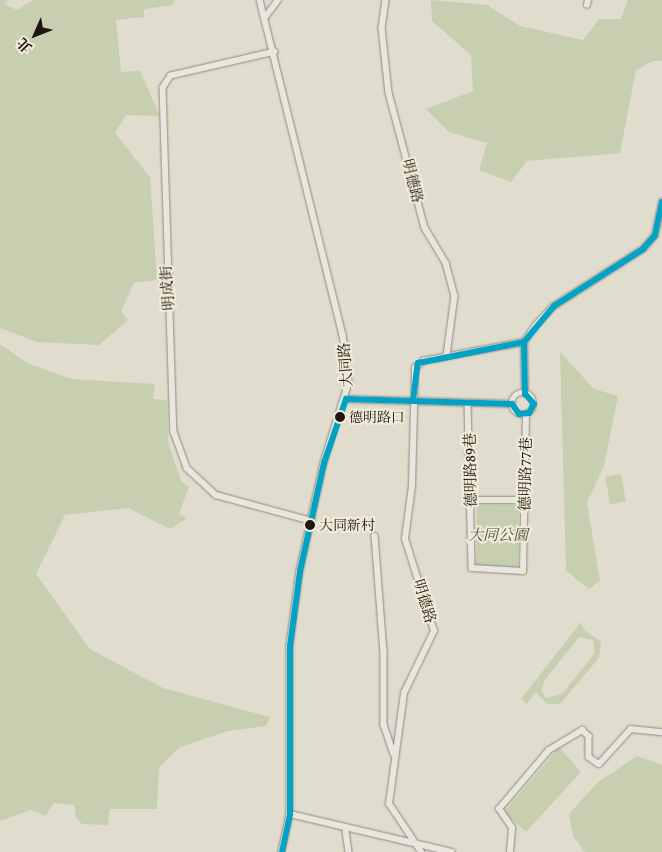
<!DOCTYPE html>
<html>
<head>
<meta charset="utf-8">
<style>
	body { margin:0 }
	#map { position:relative; width:662px; height:852px; overflow:hidden; background:#e1ddce; font-family:"Gentium Book Plus","Noto Serif TC",serif }
	div>[style] { position:absolute }
	[style*='--x'] { left:calc(var(--x)*1px); top:calc(var(--y)*1px); width:calc(var(--w)*1px); rotate:calc(var(--a)*1deg) }
	.green>* { inset:0; background:#c8cfb0; transform-origin:0 0 }
	.roads { filter:drop-shadow(0 0 1px #8e8a82) drop-shadow(0 0 1px #8e8a82) }
	.minor>* { height:5.5px; margin:-2.75px; padding:0 2.75px; transform-origin:2.75px; border-radius:2.75px; background:#e9e6de }
	.minor>.ring { margin:-2.75px; padding:0; box-sizing:content-box; background:none; border:5.5px solid #e9e6de; border-radius:50% }
	.bus-1>* { height:6px; margin:-3px; padding:0 3px; transform-origin:3px; border-radius:3px; background:#02a2c4 }
	.dots>* { width:14px; height:14px; translate:-50% -50%; box-sizing:border-box; border:2px solid #f1ecda; border-radius:50% }
	span { translate:-50% -50%; white-space:nowrap; text-align:center; line-height:1.15; -webkit-text-stroke:4px #f1ecda; paint-order:stroke }
	.bus-label { font-size:14px; color:#20150e }
	.left { translate:0 -50%; text-align:left }
	.street-label { font-size:15px; color:#20150e }
	.park-label { font-size:15px; color:#53523e; font-style:italic }
	.north { position:absolute; left:10px; top:10px; width:50px; height:50px; -webkit-text-stroke:4px #f1ecda; paint-order:stroke; rotate:226deg; font-size:14px; font-weight:700; line-height:20px; text-align:center; color:#20150e }
	.north::after { content:''; display:block; margin:auto; width:18px; height:22px; background:#20150e; clip-path:polygon(50% 0,100% 100%,50% 72%,0 100%) }
</style>
</head>
<body>
<div id="map">
	<div class="green">
		<i style="clip-path:polygon(0 0,8px 0,5px 4px,17px 10px,33px 0,174px 0,173px 5px,144px 9px,144px 17px,116px 20px,121px 72px,140px 71px,160px 116px,126px 115px,115px 133px,150px 177px,157px 280px,134px 283px,121px 311px,128px 320px,99px 345px,37px 342px,0 328px)"></i>
		<i style="clip-path:polygon(431px 0,487px 5px,520px 26px,583px 40px,599px 19px,621px 19px,628px 0,662px 0,662px 61px,653px 61px,636px 70px,620px 153px,527px 161px,511px 182px,479px 170px,487px 143px,449px 132px,426px 109px,473px 91px,471px 55px,432px 21px)"></i>
		<i style="clip-path:polygon(0 344px,29px 364px,72px 379px,155px 384px,153px 399px,167px 400px,168px 442px,181px 481px,189px 487px,179px 514px,187px 518px,170px 529px,128px 508px,65px 515px,36px 574px,90px 649px,163px 688px,270px 717px,266px 726px,228px 731px,180px 747px,159px 767px,157px 809px,110px 809px,108px 825px,82px 824px,76px 818px,74px 805px,54px 803px,45px 816px,31px 810px,0 821px)"></i>
		<i style="clip-path:polygon(560px 352px,594px 389px,618px 396px,604px 466px,587px 502px,600px 581px,589px 589px,566px 571px)"></i>
		<i style="left:621px;top:474px;width:28px;height:16px;rotate:80deg"></i>
		<i style="left:519px;top:505px;width:62px;height:42px;rotate:91deg"></i>
		<i style="clip-path:polygon(evenodd,581px 622px,584px 630px,601px 641px,599px 658px,560px 704px,547px 704px,536px 692px,527px 704px,521px 699px,581px 622px,579px 637px,593px 640px,595px 653px,562px 694px,546px 698px,541px 690px,545px 680px,579px 637px)"></i>
		<i style="clip-path:polygon(559px 747px,581px 772px,526px 832px,504px 812px)"></i>
		<i style="clip-path:polygon(637px 756px,662px 765px,662px 852px,585px 852px,573px 836px,569px 814px,597px 783px)"></i>
	</div>
	<div class="roads">
		<div class="minor">
			<i style="--x:260;--y:0;--w:345;--a:76.1"></i>
			<i style="--x:343;--y:335;--w:48;--a:82.9"></i>
			<i style="--x:349;--y:383;--w:84;--a:107.4"></i>
			<i style="--x:324;--y:463;--w:111;--a:102.5"></i>
			<i style="--x:300;--y:571;--w:76;--a:97.6"></i>
			<i style="--x:290;--y:646;--w:168;--a:90"></i>
			<i style="--x:290;--y:814;--w:39;--a:102"></i>
			<i style="--x:386;--y:0;--w:28;--a:98"></i>
			<i style="--x:382;--y:28;--w:65;--a:83.9"></i>
			<i style="--x:389;--y:93;--w:140;--a:75.1"></i>
			<i style="--x:425;--y:228;--w:41;--a:59"></i>
			<i style="--x:446;--y:263;--w:34;--a:75"></i>
			<i style="--x:455;--y:296;--w:61;--a:97.6"></i>
			<i style="--x:587;--y:5;--w:5;--a:-79"></i>
			<i style="--x:266;--y:16;--w:20;--a:-53"></i>
			<i style="--x:275;--y:52;--w:107;--a:167"></i>
			<i style="--x:171;--y:76;--w:14;--a:124"></i>
			<i style="--x:163;--y:88;--w:344;--a:88.2"></i>
			<i style="--x:174;--y:432;--w:38;--a:70"></i>
			<i style="--x:187;--y:468;--w:40;--a:43"></i>
			<i style="--x:216;--y:495;--w:99;--a:15.2"></i>
			<i class="ring" style="left:512px;top:393px;width:16.5px;height:16.5px"></i>
			<i style="--x:525;--y:394;--w:52;--a:-91.1"></i>
			<i style="--x:524;--y:342;--w:21;--a:-55"></i>
			<i style="--x:536;--y:325;--w:26;--a:-47"></i>
			<i style="--x:554;--y:306;--w:106;--a:-32.6"></i>
			<i style="--x:643;--y:249;--w:18;--a:-49"></i>
			<i style="--x:655;--y:235;--w:34;--a:-78"></i>
			<i style="--x:346;--y:399;--w:166;--a:1.7"></i>
			<i style="--x:468;--y:403;--w:165;--a:88.6"></i>
			<i style="--x:472;--y:568;--w:51;--a:3.4"></i>
			<i style="--x:523;--y:571;--w:156;--a:-88.9"></i>
			<i style="--x:470;--y:500;--w:54;--a:0"></i>
			<i style="--x:375;--y:536;--w:116;--a:85.6"></i>
			<i style="--x:384;--y:652;--w:73;--a:90"></i>
			<i style="--x:384;--y:725;--w:31;--a:71"></i>
			<i style="--x:290;--y:814;--w:166;--a:13.2"></i>
			<i style="--x:346;--y:831;--w:21;--a:82"></i>
			<i style="--x:421;--y:852;--w:58;--a:-123.7"></i>
			<i style="--x:389;--y:804;--w:112;--a:-82.3"></i>
			<i style="--x:404;--y:693;--w:69;--a:-64.2"></i>
			<i style="--x:434;--y:631;--w:96;--a:-107.5"></i>
			<i style="--x:405;--y:539;--w:53;--a:-82.5"></i>
			<i style="--x:412;--y:486;--w:118;--a:-88.5"></i>
			<i style="--x:415;--y:368;--w:11;--a:-41"></i>
			<i style="--x:423;--y:361;--w:103;--a:-10.7"></i>
			<i style="--x:510;--y:852;--w:24;--a:-85"></i>
			<i style="--x:512;--y:828;--w:23;--a:-124"></i>
			<i style="--x:499;--y:809;--w:77;--a:-49.7"></i>
			<i style="--x:549;--y:750;--w:39;--a:-31"></i>
			<i style="--x:582;--y:730;--w:9;--a:41"></i>
			<i style="--x:589;--y:736;--w:21;--a:90"></i>
			<i style="--x:589;--y:757;--w:12;--a:35"></i>
			<i style="--x:599;--y:764;--w:47;--a:-47.6"></i>
			<i style="--x:631;--y:729;--w:31;--a:6"></i>
		</div>
	</div>
	<div class="bus-1">
		<i style="--x:346;--y:399;--w:166;--a:1.7"></i>
		<i style="--x:512;--y:404;--w:12;--a:55"></i>
		<i style="--x:519;--y:414;--w:10;--a:-6"></i>
		<i style="--x:529;--y:413;--w:10;--a:-61"></i>
		<i style="--x:534;--y:404;--w:13;--a:-132"></i>
		<i style="--x:525;--y:394;--w:52;--a:-91.1"></i>
		<i style="--x:524;--y:342;--w:47;--a:-50.2"></i>
		<i style="--x:554;--y:306;--w:106;--a:-32.6"></i>
		<i style="--x:643;--y:249;--w:18;--a:-49"></i>
		<i style="--x:655;--y:235;--w:34;--a:-78"></i>
		<i style="--x:413;--y:401;--w:38;--a:-83"></i>
		<i style="--x:418;--y:363;--w:108;--a:-11.2"></i>
		<i style="--x:282;--y:852;--w:39;--a:-78"></i>
		<i style="--x:290;--y:814;--w:168;--a:-90"></i>
		<i style="--x:290;--y:646;--w:76;--a:-82.4"></i>
		<i style="--x:300;--y:571;--w:111;--a:-77.5"></i>
		<i style="--x:324;--y:463;--w:68;--a:-71"></i>
	</div>
	<div class="dots">
		<i style="left:340px;top:417px;background:#20150e"></i>
		<i style="left:310px;top:525px;background:#20150e"></i>
	</div>
	<div class="bus-label">
		<span class="left" style="left:349px;top:417px">德明路口</span>
		<span class="left" style="left:319px;top:525px">大同新村</span>
	</div>
	<div class="street-label">
		<span style="left:413px;top:181px;rotate:76deg">明德路</span>
		<span style="left:167px;top:288px;rotate:-94deg">明成街</span>
		<span style="left:345px;top:365px;rotate:-94deg">大同路</span>
		<span style="left:470px;top:470px;rotate:-91deg">德明路89巷</span>
		<span style="left:525px;top:474px;rotate:-89deg">德明路77巷</span>
		<span style="left:425px;top:601px;rotate:73deg">明德路</span>
	</div>
	<div class="park-label">
		<span style="left:498px;top:535px">大同公園</span>
	</div>
	<div class="north">北</div>
</div>
</body>
</html>
